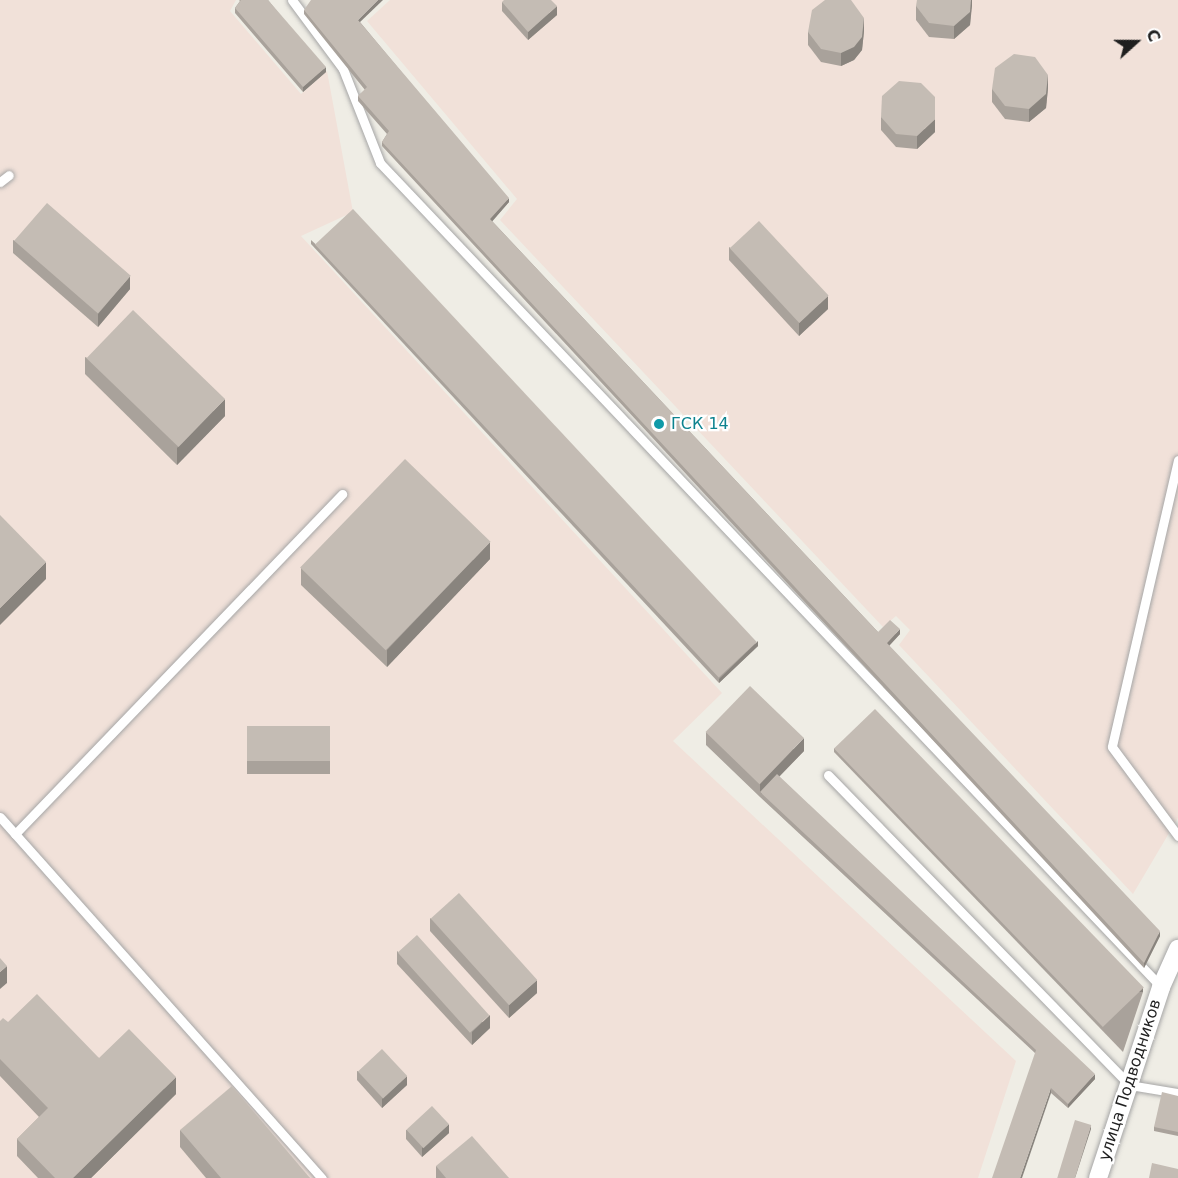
<!DOCTYPE html>
<html>
<head>
<meta charset="utf-8">
<style>
	body { margin:0 }
	#map { position:relative; width:1178px; height:1178px; overflow:hidden; background:#efede5; font-family:"DejaVu Sans",sans-serif }
	div>[style] { position:absolute }
	[style*='--x'] { left:calc(var(--x)*1px); top:calc(var(--y)*1px); width:calc(var(--w)*1px); rotate:calc(var(--a)*1deg) }
	.military>* { inset:0; background:#f1e1d9 }
	.roads { filter:drop-shadow(0 0 2px #a6a6a6) drop-shadow(0 0 2px #a6a6a6) }
	.service>* { height:9px; margin:-4.5px; padding:0 4.5px; transform-origin:4.5px; border-radius:4.5px; background:#fff }
	.minor>* { height:18px; margin:-9px; padding:0 9px; transform-origin:9px; border-radius:9px; background:#fff }
	.wall>* { inset:0; background:#a9a29b; transform-origin:0 0 }
	.shaded-wall>* { inset:0; background:#89847e; transform-origin:0 0 }
	.building>* { inset:0; background:#c4bcb4; transform-origin:0 0 }
	.dots>* { width:16px; height:16px; translate:-50% -50%; box-sizing:border-box; border:3px solid #fff; border-radius:50% }
	span { translate:-50% -50%; white-space:nowrap; text-align:center; line-height:1.15; -webkit-text-stroke:4.5px #fff; paint-order:stroke }
	.culture-label { font-size:16px; color:#0d838f }
	.left { translate:0 -50%; text-align:left }
	.street-label { font-size:16px; color:#1f1f1f }
	.north { position:absolute; left:1106px; top:12px; width:60px; height:60px; -webkit-text-stroke:4px #fff; paint-order:stroke; rotate:69deg; font-size:16px; font-weight:700; line-height:24px; text-align:center; color:#1f1f1f }
	.north::after { content:''; display:block; margin:auto; width:21px; height:27px; background:#1f1f1f; clip-path:polygon(50% 0,100% 100%,50% 72%,0 100%) }
</style>
</head>
<body>
<div id="map">
	<div class="military">
		<i style="clip-path:polygon(0 0,236px 0,230px 11px,301px 94px,327px 71px,353px 212px,301px 236px,722px 693px,673px 741px,1016px 1061px,978px 1178px,0 1178px)"></i>
		<i style="clip-path:polygon(390px 0,1178px 0,1178px 818px,1133px 894px,899px 645px,910px 630px,896px 616px,883px 627px,500px 220px,517px 199px,367px 21px)"></i>
	</div>
	<div class="roads">
		<div class="service">
			<i style="--x:292;--y:0;--w:86;--a:53.5"></i>
			<i style="--x:343;--y:69;--w:101;--a:68.5"></i>
			<i style="--x:380;--y:163;--w:1135;--a:46.53"></i>
			<i style="--x:0;--y:182;--w:11;--a:-38"></i>
			<i style="--x:1178;--y:460;--w:294;--a:103"></i>
			<i style="--x:1112;--y:747;--w:111;--a:53.4"></i>
			<i style="--x:828;--y:775;--w:432;--a:45.8"></i>
			<i style="--x:1129;--y:1085;--w:50;--a:9.3"></i>
			<i style="--x:0;--y:817;--w:484;--a:48.3"></i>
			<i style="--x:15;--y:834;--w:472;--a:-46.1"></i>
		</div>
		<div class="minor">
			<i style="--x:1098;--y:1178;--w:201;--a:-71.7"></i>
			<i style="--x:1161;--y:987;--w:42;--a:-65.9"></i>
		</div>
	</div>
	<div class="wall">
		<i style="clip-path:polygon(239px 0,268px 0,326px 72px,303px 92px,235px 13px,235px 8px,240px 1px)"></i>
		<i style="clip-path:polygon(972px 0,970px 25px,954px 39px,929px 37px,916px 20px,916px 6px)"></i>
		<i style="clip-path:polygon(502px 2px,557px 15px,528px 40px,502px 11px)"></i>
		<i style="clip-path:polygon(304px 10px,360px 22px,509px 202px,492px 221px,878px 632px,900px 634px,889px 646px,1160px 936px,1144px 968px,382px 146px,382px 142px,387px 134px,358px 101px,358px 96px,365px 90px,304px 14px)"></i>
		<i style="clip-path:polygon(864px 31px,862px 50px,854px 60px,841px 66px,821px 62px,808px 45px,808px 32px)"></i>
		<i style="clip-path:polygon(1048px 88px,1046px 108px,1029px 122px,1005px 119px,992px 102px,992px 89px)"></i>
		<i style="clip-path:polygon(881px 117px,935px 132px,917px 149px,896px 147px,881px 130px)"></i>
		<i style="clip-path:polygon(13px 240px,130px 289px,98px 327px,13px 253px)"></i>
		<i style="clip-path:polygon(311px 240px,758px 646px,719px 683px,311px 244px)"></i>
		<i style="clip-path:polygon(729px 247px,828px 309px,799px 336px,729px 260px)"></i>
		<i style="clip-path:polygon(85px 357px,225px 416px,177px 465px,85px 374px)"></i>
		<i style="clip-path:polygon(490px 559px,387px 667px,301px 585px,301px 568px)"></i>
		<i style="left:247px;top:726px;width:83px;height:48px"></i>
		<i style="clip-path:polygon(706px 732px,804px 751px,779px 777px,1095px 1079px,1068px 1108px,1051px 1093px,1035px 1053px,760px 797px,706px 745px)"></i>
		<i style="clip-path:polygon(834px 748px,1143px 992px,1123px 1052px,834px 752px)"></i>
		<i style="clip-path:polygon(430px 918px,537px 993px,509px 1018px,430px 931px)"></i>
		<i style="clip-path:polygon(397px 951px,490px 1028px,472px 1045px,397px 964px)"></i>
		<i style="clip-path:polygon(0 1021px,8px 1022px,99px 1058px,176px 1094px,91px 1178px,38px 1178px,17px 1156px,17px 1139px,39px 1117px,0 1076px)"></i>
		<i style="clip-path:polygon(357px 1071px,407px 1085px,382px 1108px,357px 1080px)"></i>
		<i style="clip-path:polygon(1178px 1096px,1178px 1136px,1154px 1131px,1154px 1127px)"></i>
		<i style="clip-path:polygon(180px 1130px,310px 1178px,206px 1178px,180px 1147px)"></i>
		<i style="clip-path:polygon(406px 1130px,449px 1133px,422px 1157px,406px 1139px)"></i>
		<i style="clip-path:polygon(436px 1166px,509px 1178px,436px 1178px)"></i>
	</div>
	<div class="shaded-wall">
		<i style="clip-path:polygon(378px 0,383px 0,358px 24px,358px 20px)"></i>
		<i style="clip-path:polygon(971px 0,972px 0,972px 6px,970px 25px,954px 39px,954px 26px)"></i>
		<i style="clip-path:polygon(557px 6px,557px 15px,528px 40px,528px 32px)"></i>
		<i style="clip-path:polygon(864px 18px,864px 31px,862px 50px,854px 60px,841px 66px,841px 53px)"></i>
		<i style="clip-path:polygon(326px 67px,326px 72px,303px 92px,303px 87px)"></i>
		<i style="clip-path:polygon(1048px 75px,1048px 88px,1046px 108px,1029px 122px,1029px 109px)"></i>
		<i style="clip-path:polygon(935px 119px,935px 132px,917px 149px,917px 136px)"></i>
		<i style="clip-path:polygon(509px 198px,509px 202px,490px 224px,490px 219px)"></i>
		<i style="clip-path:polygon(130px 276px,130px 289px,98px 327px,98px 314px)"></i>
		<i style="clip-path:polygon(828px 296px,828px 309px,799px 336px,799px 323px)"></i>
		<i style="clip-path:polygon(225px 399px,225px 416px,177px 465px,177px 448px)"></i>
		<i style="clip-path:polygon(490px 542px,490px 559px,387px 667px,387px 650px)"></i>
		<i style="clip-path:polygon(46px 562px,46px 579px,0 625px,0 608px)"></i>
		<i style="clip-path:polygon(900px 629px,900px 634px,887px 648px,887px 643px)"></i>
		<i style="clip-path:polygon(758px 641px,758px 646px,719px 683px,719px 679px)"></i>
		<i style="clip-path:polygon(804px 738px,804px 751px,762px 794px,760px 792px,760px 784px)"></i>
		<i style="clip-path:polygon(1160px 931px,1160px 936px,1144px 968px,1144px 963px)"></i>
		<i style="clip-path:polygon(7px 966px,7px 983px,0 989px,0 972px)"></i>
		<i style="clip-path:polygon(537px 980px,537px 993px,509px 1018px,509px 1005px)"></i>
		<i style="left:1143px;top:988px;width:4px;height:63px;rotate:90deg"></i>
		<i style="clip-path:polygon(490px 1015px,490px 1028px,472px 1045px,472px 1032px)"></i>
		<i style="clip-path:polygon(1095px 1074px,1095px 1079px,1068px 1108px,1068px 1104px)"></i>
		<i style="clip-path:polygon(407px 1076px,407px 1085px,382px 1108px,382px 1099px)"></i>
		<i style="clip-path:polygon(176px 1077px,176px 1094px,91px 1178px,73px 1178px)"></i>
		<i style="clip-path:polygon(1051px 1088px,1051px 1093px,1022px 1178px,1020px 1178px)"></i>
		<i style="clip-path:polygon(449px 1124px,449px 1133px,422px 1157px,422px 1148px)"></i>
		<i style="clip-path:polygon(1091px 1125px,1091px 1129px,1075px 1178px,1074px 1178px)"></i>
	</div>
	<div class="building">
		<i style="clip-path:polygon(241px 0,268px 0,326px 67px,303px 87px,235px 8px)"></i>
		<i style="clip-path:polygon(311px 0,378px 0,358px 20px,509px 198px,490px 219px,878px 632px,890px 620px,900px 629px,887px 643px,1160px 931px,1144px 963px,382px 142px,389px 131px,358px 96px,367px 87px,304px 10px)"></i>
		<i style="clip-path:polygon(504px 0,551px 0,557px 6px,528px 32px,502px 2px)"></i>
		<i style="clip-path:polygon(825px 0,851px 0,864px 18px,862px 37px,854px 47px,841px 53px,821px 49px,808px 32px,812px 10px)"></i>
		<i style="clip-path:polygon(917px 0,971px 0,970px 12px,954px 26px,929px 23px,916px 6px)"></i>
		<i style="clip-path:polygon(1014px 54px,1035px 57px,1048px 75px,1046px 94px,1029px 109px,1005px 106px,992px 89px,995px 68px)"></i>
		<i style="clip-path:polygon(899px 81px,921px 83px,935px 97px,935px 119px,917px 136px,896px 134px,881px 117px,882px 96px)"></i>
		<i style="left:47px;top:203px;width:111px;height:50px;rotate:41deg"></i>
		<i style="left:353px;top:209px;width:592px;height:52px;rotate:47deg"></i>
		<i style="left:759px;top:221px;width:102px;height:40px;rotate:47deg"></i>
		<i style="left:133px;top:310px;width:128px;height:67px;rotate:44deg"></i>
		<i style="left:405px;top:459px;width:119px;height:151px;rotate:44deg"></i>
		<i style="clip-path:polygon(0 515px,46px 562px,0 608px)"></i>
		<i style="left:750px;top:686px;width:75px;height:64px;rotate:44deg"></i>
		<i style="left:875px;top:709px;width:387px;height:57px;rotate:46deg"></i>
		<i style="left:247px;top:726px;width:83px;height:35px"></i>
		<i style="clip-path:polygon(777px 774px,1095px 1074px,1068px 1104px,1051px 1088px,1020px 1178px,992px 1178px,1036px 1050px,760px 792px)"></i>
		<i style="left:459px;top:893px;width:117px;height:38px;rotate:48deg"></i>
		<i style="left:417px;top:935px;width:108px;height:26px;rotate:48deg"></i>
		<i style="clip-path:polygon(0 958px,7px 966px,0 972px)"></i>
		<i style="clip-path:polygon(37px 994px,99px 1058px,129px 1029px,176px 1077px,73px 1178px,55px 1178px,17px 1139px,48px 1108px,0 1059px,0 1021px,3px 1018px,8px 1022px)"></i>
		<i style="left:382px;top:1049px;width:37px;height:33px;rotate:47deg"></i>
		<i style="clip-path:polygon(232px 1086px,310px 1178px,221px 1178px,180px 1130px)"></i>
		<i style="clip-path:polygon(1162px 1092px,1178px 1096px,1178px 1132px,1154px 1127px)"></i>
		<i style="left:432px;top:1106px;width:25px;height:35px;rotate:47deg"></i>
		<i style="left:1075px;top:1120px;width:17px;height:61px;rotate:17deg"></i>
		<i style="clip-path:polygon(472px 1136px,509px 1178px,446px 1178px,436px 1166px)"></i>
		<i style="clip-path:polygon(1152px 1163px,1178px 1169px,1178px 1178px,1149px 1178px)"></i>
	</div>
	<div class="dots">
		<i style="left:659px;top:424px;background:#0f9aa8"></i>
	</div>
	<div class="culture-label">
		<span class="left" style="left:671px;top:424px">ГСК 14</span>
	</div>
	<div class="street-label">
		<span style="left:1130px;top:1080px;rotate:-72deg">улица Подводников</span>
	</div>
	<div class="north">С</div>
</div>
</body>
</html>
